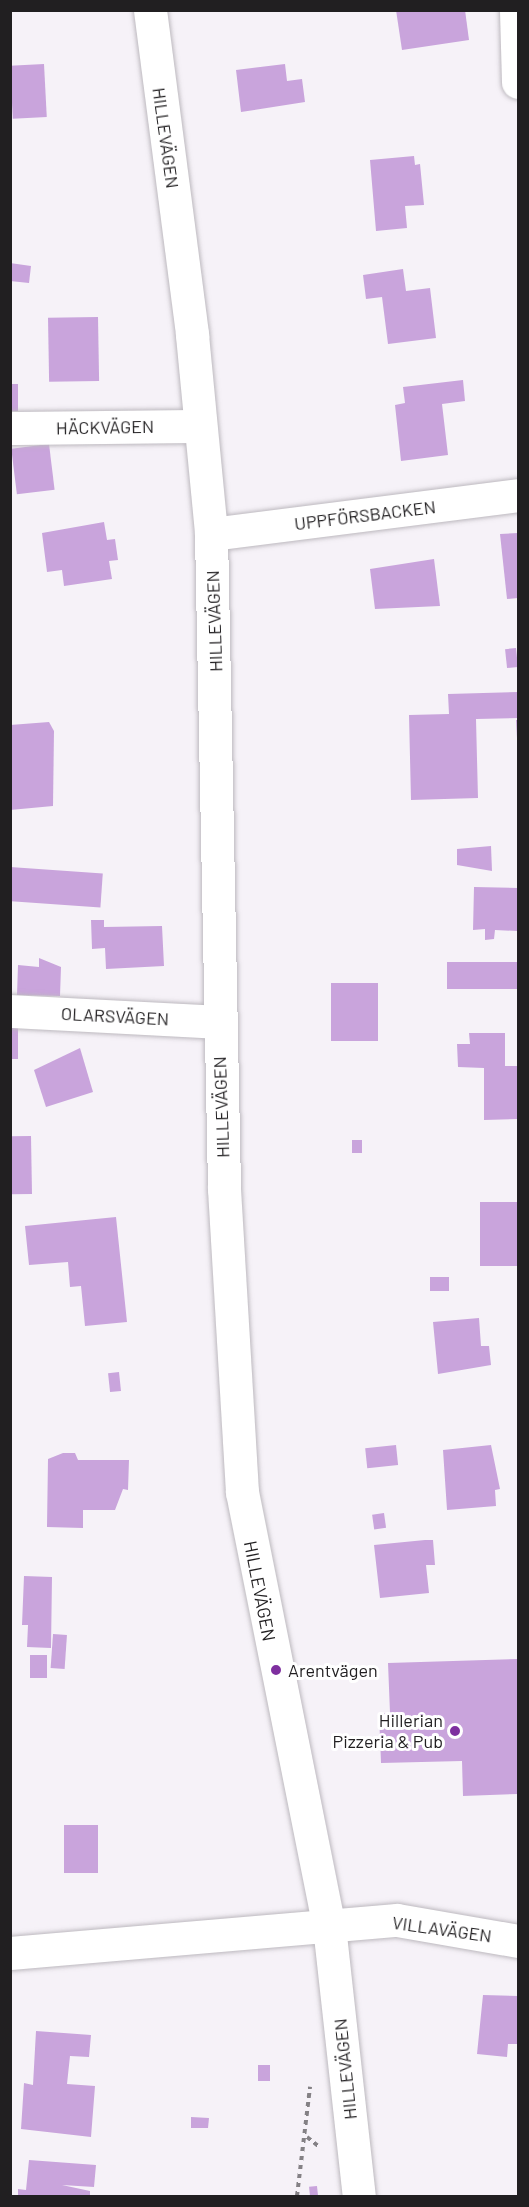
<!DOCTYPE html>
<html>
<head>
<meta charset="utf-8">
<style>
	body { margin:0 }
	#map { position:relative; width:529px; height:2207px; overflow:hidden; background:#f6f2f8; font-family:Barlow,sans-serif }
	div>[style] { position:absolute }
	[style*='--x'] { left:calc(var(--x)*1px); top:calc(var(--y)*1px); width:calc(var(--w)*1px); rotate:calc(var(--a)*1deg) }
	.building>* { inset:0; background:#c9a4dc; transform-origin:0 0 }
	.path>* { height:4px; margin-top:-2px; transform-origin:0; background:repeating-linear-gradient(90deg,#848185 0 4.5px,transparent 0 9px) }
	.roads { filter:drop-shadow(0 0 2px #bdb9bf) drop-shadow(0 0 2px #bdb9bf) }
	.minor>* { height:33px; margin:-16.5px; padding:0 16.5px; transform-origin:16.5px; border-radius:16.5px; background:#fff }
	.tertiary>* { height:33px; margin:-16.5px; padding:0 16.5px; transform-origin:16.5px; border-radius:16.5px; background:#fff }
	.dots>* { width:16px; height:16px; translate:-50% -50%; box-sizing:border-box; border:3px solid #fff; border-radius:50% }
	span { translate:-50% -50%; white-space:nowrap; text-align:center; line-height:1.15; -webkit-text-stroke:6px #fff; paint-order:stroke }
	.street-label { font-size:18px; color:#211f21 }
	.poi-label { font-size:18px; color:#211f21 }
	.left { translate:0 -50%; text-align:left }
	.right { translate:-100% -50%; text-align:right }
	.frame { position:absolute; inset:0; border:12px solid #211f21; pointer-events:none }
</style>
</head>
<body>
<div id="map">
	<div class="building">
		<i style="clip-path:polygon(396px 10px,465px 10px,469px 40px,402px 50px)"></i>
		<i style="left:44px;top:64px;width:53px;height:34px;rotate:87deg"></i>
		<i style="clip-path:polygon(285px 64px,287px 81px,302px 79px,305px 102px,241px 112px,236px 70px)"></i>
		<i style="clip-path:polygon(414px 156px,415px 165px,420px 164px,424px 205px,405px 206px,407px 228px,376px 231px,370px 160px)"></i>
		<i style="clip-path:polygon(10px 263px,31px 266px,29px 283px,10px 281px)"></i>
		<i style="clip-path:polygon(403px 269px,406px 291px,430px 288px,436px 338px,388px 344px,382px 297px,366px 299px,363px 275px)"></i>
		<i style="left:98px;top:317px;width:64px;height:50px;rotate:89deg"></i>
		<i style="clip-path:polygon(463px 380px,465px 401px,442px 404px,448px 455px,401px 461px,395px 405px,405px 403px,403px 387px)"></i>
		<i style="left:10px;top:384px;width:8px;height:27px"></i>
		<i style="left:49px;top:444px;width:46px;height:38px;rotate:83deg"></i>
		<i style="clip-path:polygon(104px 522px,107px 540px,115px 539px,118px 560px,109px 561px,112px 579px,64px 586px,62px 570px,47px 572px,42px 533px)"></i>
		<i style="clip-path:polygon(518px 533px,518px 598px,507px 599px,500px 534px)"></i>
		<i style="clip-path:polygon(434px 559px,440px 606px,375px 609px,370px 569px)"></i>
		<i style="left:516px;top:648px;width:19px;height:11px;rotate:84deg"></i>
		<i style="clip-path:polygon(518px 692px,518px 718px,476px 719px,478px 798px,411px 800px,409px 715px,449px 714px,448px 694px)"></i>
		<i style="clip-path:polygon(516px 720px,518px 720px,518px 738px,517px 738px)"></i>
		<i style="clip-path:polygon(49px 722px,54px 731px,53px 806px,10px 810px,10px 725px)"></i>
		<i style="clip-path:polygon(491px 846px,492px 871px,457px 865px,457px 849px)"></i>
		<i style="left:10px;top:867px;width:93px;height:34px;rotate:4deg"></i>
		<i style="clip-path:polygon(474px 887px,518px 888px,518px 931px,495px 930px,494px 939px,485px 940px,485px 929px,473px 930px)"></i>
		<i style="clip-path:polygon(91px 920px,104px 920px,104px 927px,162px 926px,164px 966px,106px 969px,105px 948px,92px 949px)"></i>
		<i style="clip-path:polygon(39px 958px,61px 967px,60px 996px,17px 995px,18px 965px,39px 967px)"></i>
		<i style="left:447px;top:962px;width:71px;height:27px"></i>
		<i style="left:331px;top:983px;width:47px;height:58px"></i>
		<i style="left:10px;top:1021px;width:8px;height:38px"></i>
		<i style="clip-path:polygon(469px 1033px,505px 1033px,505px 1066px,518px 1066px,518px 1119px,484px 1120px,484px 1068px,458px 1067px,457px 1044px,470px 1044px)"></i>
		<i style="clip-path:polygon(80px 1048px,93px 1092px,46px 1107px,34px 1070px)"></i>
		<i style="left:31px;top:1136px;width:58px;height:21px;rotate:89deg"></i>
		<i style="left:352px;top:1140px;width:10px;height:13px"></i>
		<i style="left:518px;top:1202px;width:64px;height:38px;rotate:90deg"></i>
		<i style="clip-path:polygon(116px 1217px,127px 1322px,85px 1326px,81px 1286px,70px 1287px,68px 1262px,29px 1265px,25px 1226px)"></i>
		<i style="left:430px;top:1277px;width:19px;height:14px"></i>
		<i style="clip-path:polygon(479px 1318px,481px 1346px,489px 1346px,491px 1365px,438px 1374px,433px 1322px)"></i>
		<i style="left:119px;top:1372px;width:19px;height:11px;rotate:84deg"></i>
		<i style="left:396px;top:1445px;width:20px;height:31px;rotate:84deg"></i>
		<i style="clip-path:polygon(491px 1445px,500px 1489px,495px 1490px,496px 1506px,447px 1510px,443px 1450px)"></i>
		<i style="clip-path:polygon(63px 1453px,75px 1453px,78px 1460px,129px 1460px,128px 1490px,123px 1489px,115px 1510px,83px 1510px,83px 1528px,47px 1527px,48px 1459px)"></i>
		<i style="left:384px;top:1513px;width:15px;height:12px;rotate:82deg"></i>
		<i style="clip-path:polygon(425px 1540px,433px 1540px,435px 1565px,426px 1565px,429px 1593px,380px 1598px,374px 1545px)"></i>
		<i style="clip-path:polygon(24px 1576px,52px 1577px,51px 1648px,27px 1647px,28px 1625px,22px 1625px)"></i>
		<i style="left:53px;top:1634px;width:14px;height:34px;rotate:4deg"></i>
		<i style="left:30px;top:1655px;width:17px;height:23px"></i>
		<i style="clip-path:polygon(518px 1659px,518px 1794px,463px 1796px,462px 1761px,381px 1763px,379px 1713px,390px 1713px,388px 1663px)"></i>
		<i style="left:64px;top:1825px;width:34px;height:48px"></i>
		<i style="clip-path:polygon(483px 1995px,518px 1996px,518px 2044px,508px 2044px,507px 2057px,477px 2054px)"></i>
		<i style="clip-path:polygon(36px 2031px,91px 2035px,89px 2057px,70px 2056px,67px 2084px,95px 2086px,91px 2137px,21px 2129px,24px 2083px,33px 2085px)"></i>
		<i style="left:258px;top:2065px;width:12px;height:16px"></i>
		<i style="clip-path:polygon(191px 2117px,209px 2118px,208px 2128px,191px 2128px)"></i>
		<i style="clip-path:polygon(29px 2160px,96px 2165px,94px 2187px,62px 2185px,90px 2191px,90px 2196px,18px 2196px,18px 2189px,26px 2190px)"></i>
		<i style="left:317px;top:2186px;width:10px;height:8px;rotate:84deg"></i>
	</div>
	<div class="path">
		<i style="--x:307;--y:2137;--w:14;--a:39"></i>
		<i style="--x:297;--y:2196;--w:110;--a:-83.2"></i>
	</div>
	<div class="roads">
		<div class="minor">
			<i style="--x:516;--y:10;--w:72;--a:88.4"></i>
			<i style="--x:10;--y:428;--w:190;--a:-0.6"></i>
			<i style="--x:211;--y:534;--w:309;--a:-7.2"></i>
			<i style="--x:10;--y:1011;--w:209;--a:3"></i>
			<i style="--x:10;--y:1953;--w:388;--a:-4.9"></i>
			<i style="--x:397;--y:1920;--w:123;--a:9.8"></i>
		</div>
		<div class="tertiary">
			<i style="--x:150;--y:10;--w:328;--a:82.6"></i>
			<i style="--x:192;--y:335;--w:200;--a:84.5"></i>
			<i style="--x:211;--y:534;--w:655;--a:88.86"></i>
			<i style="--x:224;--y:1189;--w:304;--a:86.6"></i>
			<i style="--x:242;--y:1492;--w:443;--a:78.7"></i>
			<i style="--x:329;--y:1926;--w:272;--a:83.7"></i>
		</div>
	</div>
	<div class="dots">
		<i style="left:276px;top:1670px;background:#7e2f9f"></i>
		<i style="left:455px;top:1731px;background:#7e2f9f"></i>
	</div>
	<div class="street-label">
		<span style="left:166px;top:138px;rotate:82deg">HILLEVÄGEN</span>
		<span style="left:105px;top:427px;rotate:-1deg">HÄCKVÄGEN</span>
		<span style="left:365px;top:515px;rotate:-7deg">UPPFÖRSBACKEN</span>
		<span style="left:214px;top:621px;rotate:-92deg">HILLEVÄGEN</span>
		<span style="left:115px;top:1016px;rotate:3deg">OLARSVÄGEN</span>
		<span style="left:221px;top:1107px;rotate:-92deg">HILLEVÄGEN</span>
		<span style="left:260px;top:1591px;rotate:79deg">HILLEVÄGEN</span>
		<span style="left:442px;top:1929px;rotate:8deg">VILLAVÄGEN</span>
		<span style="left:345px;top:2069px;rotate:-96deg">HILLEVÄGEN</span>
	</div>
	<div class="poi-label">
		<span class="left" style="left:288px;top:1670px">Arentvägen</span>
		<span class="right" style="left:443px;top:1731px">Hillerian<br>Pizzeria &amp; Pub</span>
	</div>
	<div class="frame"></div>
</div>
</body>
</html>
